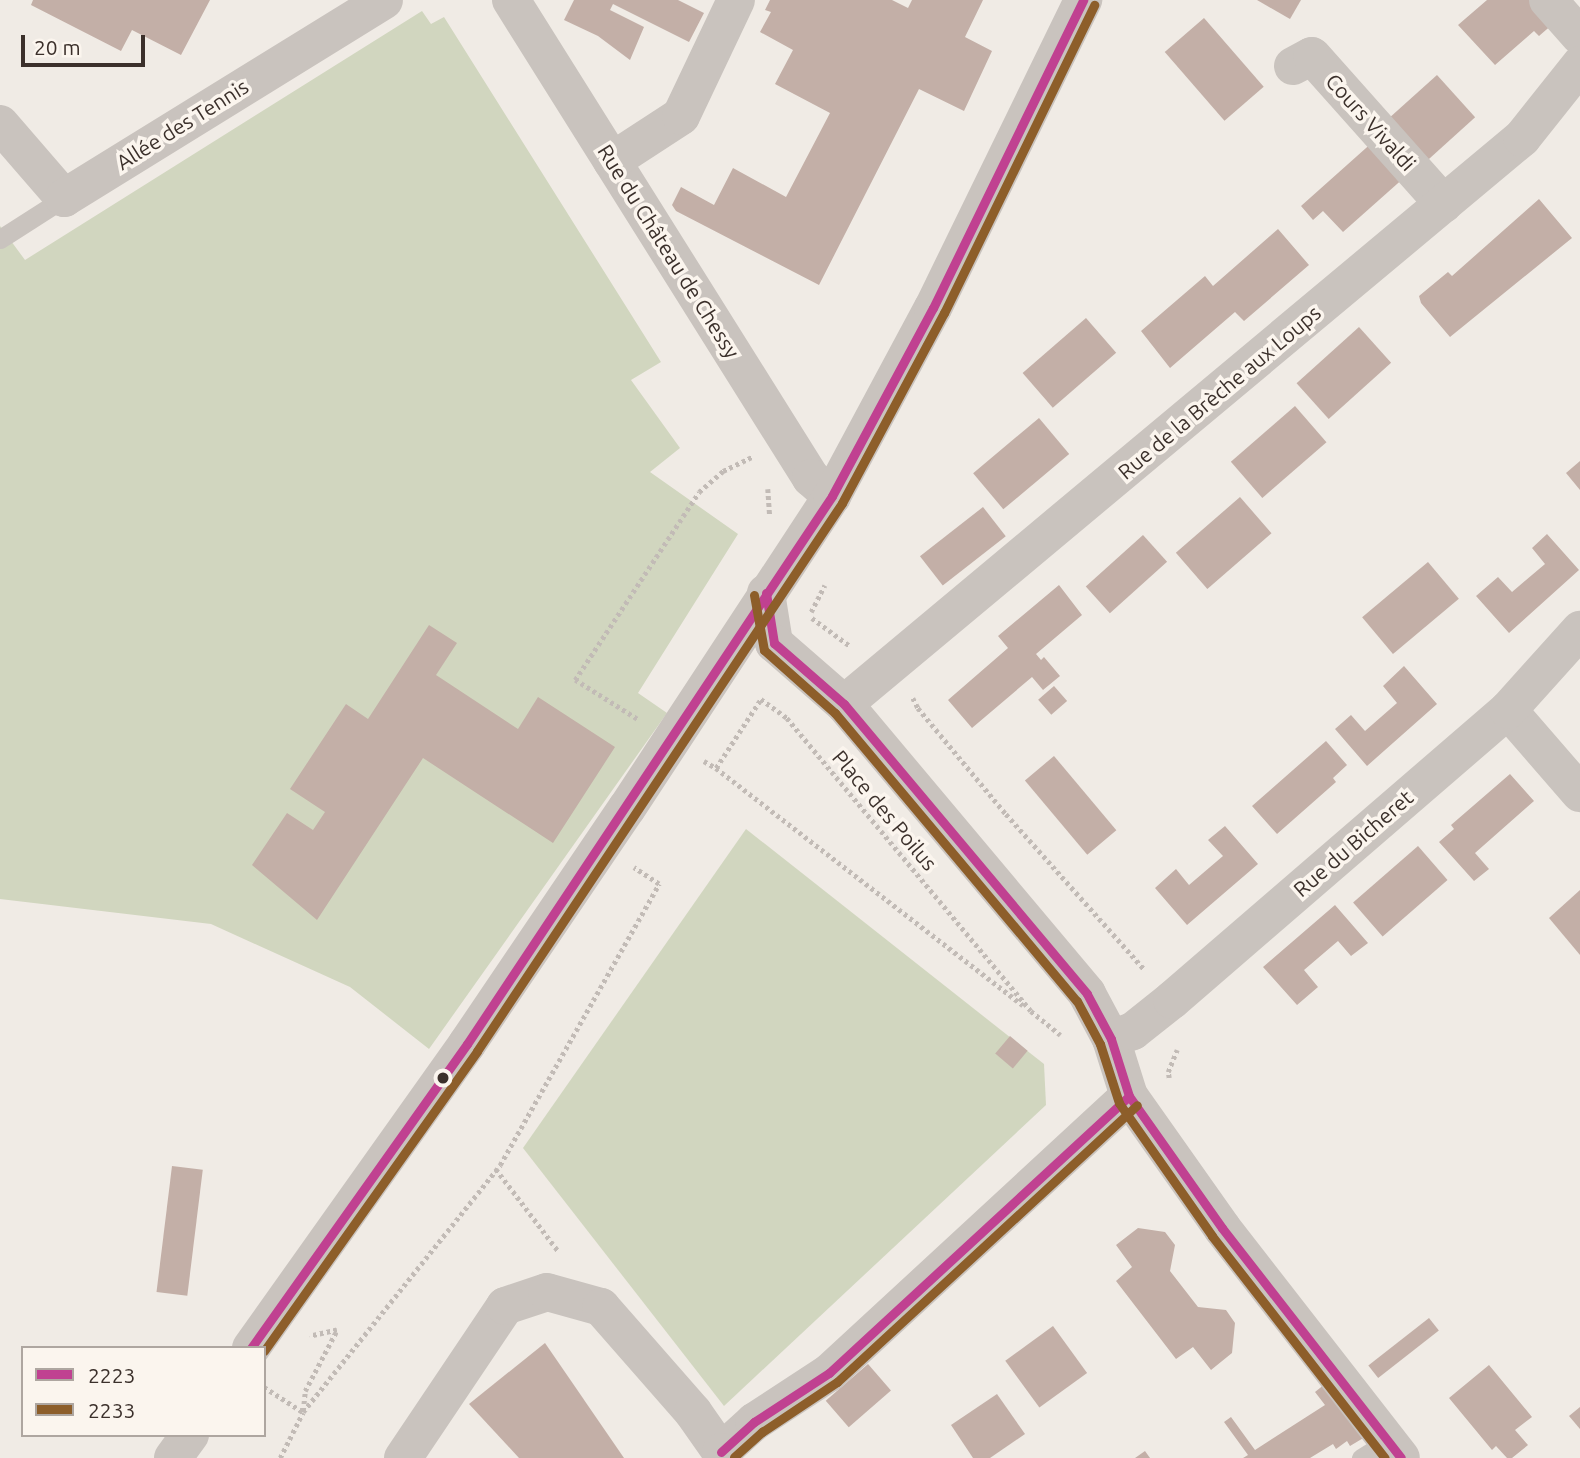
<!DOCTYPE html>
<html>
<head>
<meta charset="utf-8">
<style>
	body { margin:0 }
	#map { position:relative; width:1580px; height:1458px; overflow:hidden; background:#f0ebe5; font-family:Ubuntu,sans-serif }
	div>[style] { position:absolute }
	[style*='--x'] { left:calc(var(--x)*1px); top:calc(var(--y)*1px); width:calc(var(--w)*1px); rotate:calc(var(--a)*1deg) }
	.green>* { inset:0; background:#d1d6bf }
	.building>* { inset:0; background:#c3afa7; transform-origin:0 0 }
	.path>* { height:4.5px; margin-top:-2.25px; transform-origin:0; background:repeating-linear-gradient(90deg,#c2bbb6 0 3.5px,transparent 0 7px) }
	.lane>* { height:19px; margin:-9.5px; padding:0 9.5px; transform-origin:9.5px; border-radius:9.5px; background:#c9c3be }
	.street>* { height:38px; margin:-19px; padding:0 19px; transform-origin:19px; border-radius:19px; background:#c9c3be }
	.bus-1>* { height:9px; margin:-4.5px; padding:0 4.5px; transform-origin:4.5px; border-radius:4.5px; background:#c04191 }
	.bus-2>* { height:9px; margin:-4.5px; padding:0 4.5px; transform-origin:4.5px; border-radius:4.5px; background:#8d5e2a }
	.dots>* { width:19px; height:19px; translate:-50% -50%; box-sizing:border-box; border:4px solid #fbf5ee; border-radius:50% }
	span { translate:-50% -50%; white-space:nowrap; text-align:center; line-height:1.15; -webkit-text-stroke:7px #fbf5ee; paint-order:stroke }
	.street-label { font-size:21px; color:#3b302b }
	.legend { position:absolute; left:21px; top:1346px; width:245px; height:91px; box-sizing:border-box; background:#fbf5ee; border:2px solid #aea6a0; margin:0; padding:9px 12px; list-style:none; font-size:21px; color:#3b302b }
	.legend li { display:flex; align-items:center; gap:14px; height:35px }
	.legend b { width:35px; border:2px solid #aea6a0 }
	.scale { position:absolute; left:21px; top:35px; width:124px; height:32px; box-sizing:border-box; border:4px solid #3b302b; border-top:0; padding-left:9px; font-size:21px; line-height:24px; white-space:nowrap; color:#3b302b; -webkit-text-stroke:5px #fbf5ee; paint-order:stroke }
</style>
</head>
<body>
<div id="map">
	<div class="green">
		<i style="clip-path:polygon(422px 11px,431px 24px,444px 17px,661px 362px,631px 380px,680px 448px,650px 472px,738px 534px,638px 693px,667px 713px,429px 1049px,350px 987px,211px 924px,0 899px,0 226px,25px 260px)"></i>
		<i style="clip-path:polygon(746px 829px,1044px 1064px,1046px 1105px,724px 1406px,523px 1148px)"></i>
	</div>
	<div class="building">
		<i style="clip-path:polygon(33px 0,210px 0,181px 55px,132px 30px,121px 51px,31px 5px)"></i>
		<i style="clip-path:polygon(574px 0,678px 0,704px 13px,689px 42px,613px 4px,610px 10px,644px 27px,630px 60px,598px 36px,564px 20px)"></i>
		<i style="clip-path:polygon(770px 0,892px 0,908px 8px,912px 0,983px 0,965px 37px,992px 51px,964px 111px,919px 89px,819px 285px,676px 211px,672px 205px,681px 187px,714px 205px,733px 168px,786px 197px,830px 113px,775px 84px,793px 50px,760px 32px,771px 12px,765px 10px)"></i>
		<i style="clip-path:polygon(1257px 0,1301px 0,1290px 19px)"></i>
		<i style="clip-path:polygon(1487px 0,1535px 0,1554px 23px,1539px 36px,1534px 31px,1495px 65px,1458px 25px)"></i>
		<i style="left:1204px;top:18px;width:91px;height:52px;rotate:49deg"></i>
		<i style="left:1437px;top:75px;width:57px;height:67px;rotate:48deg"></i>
		<i style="clip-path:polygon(1375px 140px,1406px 176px,1343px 232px,1323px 211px,1313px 220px,1301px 206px)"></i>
		<i style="clip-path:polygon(1539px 199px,1572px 238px,1450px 337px,1421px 303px,1419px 296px,1448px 272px,1452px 276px)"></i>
		<i style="clip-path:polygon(1278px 229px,1309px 265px,1244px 321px,1235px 312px,1170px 368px,1141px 331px,1205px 276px,1213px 286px)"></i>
		<i style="left:1086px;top:318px;width:46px;height:84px;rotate:49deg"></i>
		<i style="left:1359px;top:327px;width:48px;height:84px;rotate:48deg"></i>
		<i style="left:1295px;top:406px;width:48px;height:85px;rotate:49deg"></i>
		<i style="left:1039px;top:418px;width:47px;height:86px;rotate:50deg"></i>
		<i style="clip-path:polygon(1580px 461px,1580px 490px,1566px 473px)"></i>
		<i style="left:1240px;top:497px;width:48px;height:85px;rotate:49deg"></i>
		<i style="left:983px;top:507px;width:37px;height:80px;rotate:52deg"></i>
		<i style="clip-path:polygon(1547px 534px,1579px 570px,1509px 633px,1476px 596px,1498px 577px,1512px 592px,1545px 564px,1532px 548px)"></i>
		<i style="left:1143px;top:535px;width:36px;height:77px;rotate:48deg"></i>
		<i style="left:1428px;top:562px;width:48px;height:86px;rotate:50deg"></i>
		<i style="clip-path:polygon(1059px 585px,1082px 615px,1036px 654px,1041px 660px,1044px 657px,1060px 676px,1043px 690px,1032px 677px,972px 728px,948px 700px,1008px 648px,998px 636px)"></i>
		<i style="clip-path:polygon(429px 625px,457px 643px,436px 675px,518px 729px,538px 697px,615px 747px,553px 843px,423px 758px,317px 920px,252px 865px,287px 813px,313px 830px,325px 812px,290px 789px,346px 704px,368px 719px)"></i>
		<i style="clip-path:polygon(1404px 666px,1437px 704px,1367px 766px,1335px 729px,1351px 715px,1365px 731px,1397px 703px,1383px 686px)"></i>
		<i style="left:1054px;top:686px;width:20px;height:21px;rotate:49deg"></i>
		<i style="clip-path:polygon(1326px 741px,1347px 765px,1333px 778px,1336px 782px,1277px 834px,1252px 806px)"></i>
		<i style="left:1054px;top:756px;width:97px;height:38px;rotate:50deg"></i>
		<i style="clip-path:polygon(1510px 774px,1534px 801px,1475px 853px,1489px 869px,1474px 881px,1439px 842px,1454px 829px,1451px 825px)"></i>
		<i style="clip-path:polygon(1225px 826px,1258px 864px,1187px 925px,1155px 888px,1176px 869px,1189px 885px,1223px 856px,1208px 840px)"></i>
		<i style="left:1418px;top:846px;width:45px;height:86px;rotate:49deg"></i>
		<i style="clip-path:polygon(1580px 890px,1580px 955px,1549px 918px)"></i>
		<i style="clip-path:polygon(1335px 905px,1368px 943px,1351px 956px,1338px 941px,1304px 970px,1318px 987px,1297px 1005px,1263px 967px)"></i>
		<i style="left:1010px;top:1036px;width:23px;height:23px;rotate:40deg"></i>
		<i style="left:172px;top:1166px;width:31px;height:127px;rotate:7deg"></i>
		<i style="clip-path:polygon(1138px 1228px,1165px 1232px,1175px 1245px,1170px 1271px,1198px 1307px,1226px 1310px,1235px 1323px,1232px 1353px,1211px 1370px,1193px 1347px,1176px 1359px,1116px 1281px,1132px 1267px,1116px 1245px)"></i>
		<i style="left:1429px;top:1318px;width:16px;height:77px;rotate:52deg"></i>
		<i style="left:1053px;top:1326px;width:58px;height:59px;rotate:54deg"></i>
		<i style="clip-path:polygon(545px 1343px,624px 1458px,519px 1458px,469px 1404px)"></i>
		<i style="left:868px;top:1364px;width:35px;height:56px;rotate:49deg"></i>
		<i style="clip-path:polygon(1489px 1365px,1532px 1417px,1515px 1430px,1528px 1445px,1512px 1458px,1507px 1458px,1496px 1446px,1492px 1450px,1449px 1398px)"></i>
		<i style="clip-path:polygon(1325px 1384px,1365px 1437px,1350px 1446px,1347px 1441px,1336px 1449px,1333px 1444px,1310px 1458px,1243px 1458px,1248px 1455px,1224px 1422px,1231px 1417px,1255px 1450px,1325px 1405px,1315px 1392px)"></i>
		<i style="clip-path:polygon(997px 1394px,1025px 1434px,990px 1458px,973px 1458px,951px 1425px)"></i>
		<i style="clip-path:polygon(1580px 1407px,1580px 1429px,1569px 1416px)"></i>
		<i style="clip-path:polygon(1145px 1451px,1150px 1458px,1135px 1458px)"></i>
	</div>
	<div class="path">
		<i style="--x:768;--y:489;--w:26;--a:86"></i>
		<i style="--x:811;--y:612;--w:30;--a:-63"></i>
		<i style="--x:812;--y:618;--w:47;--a:36.4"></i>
		<i style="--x:913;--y:698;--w:11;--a:63"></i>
		<i style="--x:918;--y:708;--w:138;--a:50.3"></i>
		<i style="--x:1006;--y:814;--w:209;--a:48.3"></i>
		<i style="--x:637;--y:719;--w:73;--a:-147.8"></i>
		<i style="--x:575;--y:680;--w:225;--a:-56.6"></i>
		<i style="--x:699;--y:492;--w:32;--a:-41"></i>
		<i style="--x:723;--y:471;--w:32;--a:-26"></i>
		<i style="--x:704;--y:761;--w:14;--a:30"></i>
		<i style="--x:716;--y:768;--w:82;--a:-56.9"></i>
		<i style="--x:761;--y:699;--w:32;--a:36"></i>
		<i style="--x:787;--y:718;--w:381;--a:50.2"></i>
		<i style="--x:1031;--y:1011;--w:38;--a:39"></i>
		<i style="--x:716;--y:768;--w:388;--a:37.7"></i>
		<i style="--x:1169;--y:1078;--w:6;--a:-99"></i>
		<i style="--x:1168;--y:1072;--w:24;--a:-68"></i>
		<i style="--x:496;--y:1169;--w:104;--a:52.8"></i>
		<i style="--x:264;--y:1387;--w:46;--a:32.7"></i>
		<i style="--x:303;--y:1411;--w:20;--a:-84"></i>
		<i style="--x:305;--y:1391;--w:69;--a:-62.3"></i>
		<i style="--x:337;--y:1330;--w:28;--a:167"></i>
		<i style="--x:280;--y:1458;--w:51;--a:-63.4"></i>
		<i style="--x:303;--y:1412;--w:316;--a:-51.4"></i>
		<i style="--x:500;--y:1165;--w:323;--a:-60.5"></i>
		<i style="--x:659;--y:884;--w:30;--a:-147"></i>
	</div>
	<div class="lane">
		<i style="--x:0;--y:239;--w:76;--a:-32.6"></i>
		<i style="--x:1361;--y:1458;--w:32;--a:-32"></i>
	</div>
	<div class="street">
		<i style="--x:511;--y:0;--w:564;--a:57.89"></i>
		<i style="--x:811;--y:478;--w:28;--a:41"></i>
		<i style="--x:1548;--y:0;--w:48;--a:48.4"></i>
		<i style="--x:1293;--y:66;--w:21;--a:-28"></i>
		<i style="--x:1312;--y:56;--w:198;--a:48.3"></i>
		<i style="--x:0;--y:124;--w:98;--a:49.1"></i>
		<i style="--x:64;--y:198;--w:376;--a:-31.7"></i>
		<i style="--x:612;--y:161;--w:82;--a:-33.1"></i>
		<i style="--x:681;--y:116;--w:128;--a:-64.6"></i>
		<i style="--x:766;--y:593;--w:51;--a:80.9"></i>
		<i style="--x:774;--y:643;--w:93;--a:41.1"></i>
		<i style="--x:844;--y:704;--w:378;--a:50"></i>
		<i style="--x:1087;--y:994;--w:51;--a:61.9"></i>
		<i style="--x:1111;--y:1039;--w:60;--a:72.5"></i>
		<i style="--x:1129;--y:1096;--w:161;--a:54.8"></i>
		<i style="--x:1222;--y:1228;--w:291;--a:52.1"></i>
		<i style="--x:844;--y:704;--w:883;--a:-39.86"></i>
		<i style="--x:1522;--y:138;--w:93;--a:-51.5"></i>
		<i style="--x:1508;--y:710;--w:110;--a:49.1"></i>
		<i style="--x:1111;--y:1039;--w:23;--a:-20"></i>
		<i style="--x:1133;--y:1031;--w:50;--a:-38.5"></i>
		<i style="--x:1172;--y:1000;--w:444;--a:-40.8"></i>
		<i style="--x:1508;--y:710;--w:108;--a:-48"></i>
		<i style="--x:251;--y:1348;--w:373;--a:-54.6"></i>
		<i style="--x:467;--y:1044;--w:285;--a:-55.9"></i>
		<i style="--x:627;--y:808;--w:373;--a:-56.7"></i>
		<i style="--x:832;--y:496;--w:213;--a:-61.8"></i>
		<i style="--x:933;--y:308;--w:343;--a:-64"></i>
		<i style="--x:721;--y:1452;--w:45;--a:-42.3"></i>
		<i style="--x:754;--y:1422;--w:90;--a:-33.2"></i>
		<i style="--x:829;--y:1373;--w:408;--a:-42.7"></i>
		<i style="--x:173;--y:1458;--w:29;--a:-54"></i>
		<i style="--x:403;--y:1458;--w:183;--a:-56.1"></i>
		<i style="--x:505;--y:1306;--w:44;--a:-18.4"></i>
		<i style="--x:547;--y:1292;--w:56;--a:15.5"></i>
		<i style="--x:601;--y:1307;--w:140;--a:48.8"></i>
		<i style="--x:693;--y:1412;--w:49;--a:55"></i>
		<i style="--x:721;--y:1452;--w:6;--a:81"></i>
	</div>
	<div class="bus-1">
		<i style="--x:766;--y:593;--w:51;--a:80.9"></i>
		<i style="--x:774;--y:643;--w:93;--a:41.1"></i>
		<i style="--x:844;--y:704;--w:378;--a:50"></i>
		<i style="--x:1087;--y:994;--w:51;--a:61.9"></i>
		<i style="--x:1111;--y:1039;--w:60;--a:72.5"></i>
		<i style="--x:1129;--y:1096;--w:161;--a:54.8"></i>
		<i style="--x:1222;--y:1228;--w:291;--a:52.1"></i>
		<i style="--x:251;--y:1348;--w:373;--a:-54.6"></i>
		<i style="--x:467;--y:1044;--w:658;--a:-56.33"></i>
		<i style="--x:832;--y:496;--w:213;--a:-61.8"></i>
		<i style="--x:933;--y:308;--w:343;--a:-64"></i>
		<i style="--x:721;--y:1452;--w:45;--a:-42.3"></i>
		<i style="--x:754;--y:1422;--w:90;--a:-33.2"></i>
		<i style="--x:829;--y:1373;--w:408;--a:-42.7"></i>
	</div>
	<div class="bus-2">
		<i style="--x:754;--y:595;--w:56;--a:79.7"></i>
		<i style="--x:764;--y:650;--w:95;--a:41.6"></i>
		<i style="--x:835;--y:713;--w:376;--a:50"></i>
		<i style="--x:1077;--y:1001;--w:49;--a:61.9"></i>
		<i style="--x:1100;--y:1044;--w:62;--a:72.1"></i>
		<i style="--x:1119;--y:1103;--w:162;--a:55"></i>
		<i style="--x:1212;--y:1236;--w:281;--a:52.1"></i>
		<i style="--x:264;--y:1351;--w:368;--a:-54.6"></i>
		<i style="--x:477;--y:1051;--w:658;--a:-56.33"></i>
		<i style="--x:842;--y:503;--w:216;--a:-61.8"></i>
		<i style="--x:944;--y:313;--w:343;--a:-64"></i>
		<i style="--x:734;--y:1457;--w:38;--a:-42"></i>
		<i style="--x:762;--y:1432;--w:90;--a:-33.7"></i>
		<i style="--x:837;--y:1382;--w:408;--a:-42.7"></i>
	</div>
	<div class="dots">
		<i style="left:443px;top:1078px;background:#3b302b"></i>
	</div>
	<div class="street-label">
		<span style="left:1371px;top:122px;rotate:48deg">Cours Vivaldi</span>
		<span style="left:182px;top:124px;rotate:-32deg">Allée des Tennis</span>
		<span style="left:669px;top:251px;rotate:58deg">Rue du Château de Chessy</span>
		<span style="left:1219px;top:392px;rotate:-40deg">Rue de la Brèche aux Loups</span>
		<span style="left:885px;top:810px;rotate:50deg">Place des Poilus</span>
		<span style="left:1353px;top:843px;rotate:-41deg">Rue du Bicheret</span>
	</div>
	<ul class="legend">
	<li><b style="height:9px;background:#c04191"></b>2223</li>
	<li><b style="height:9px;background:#8d5e2a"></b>2233</li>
	</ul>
	<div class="scale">20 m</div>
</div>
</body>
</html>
